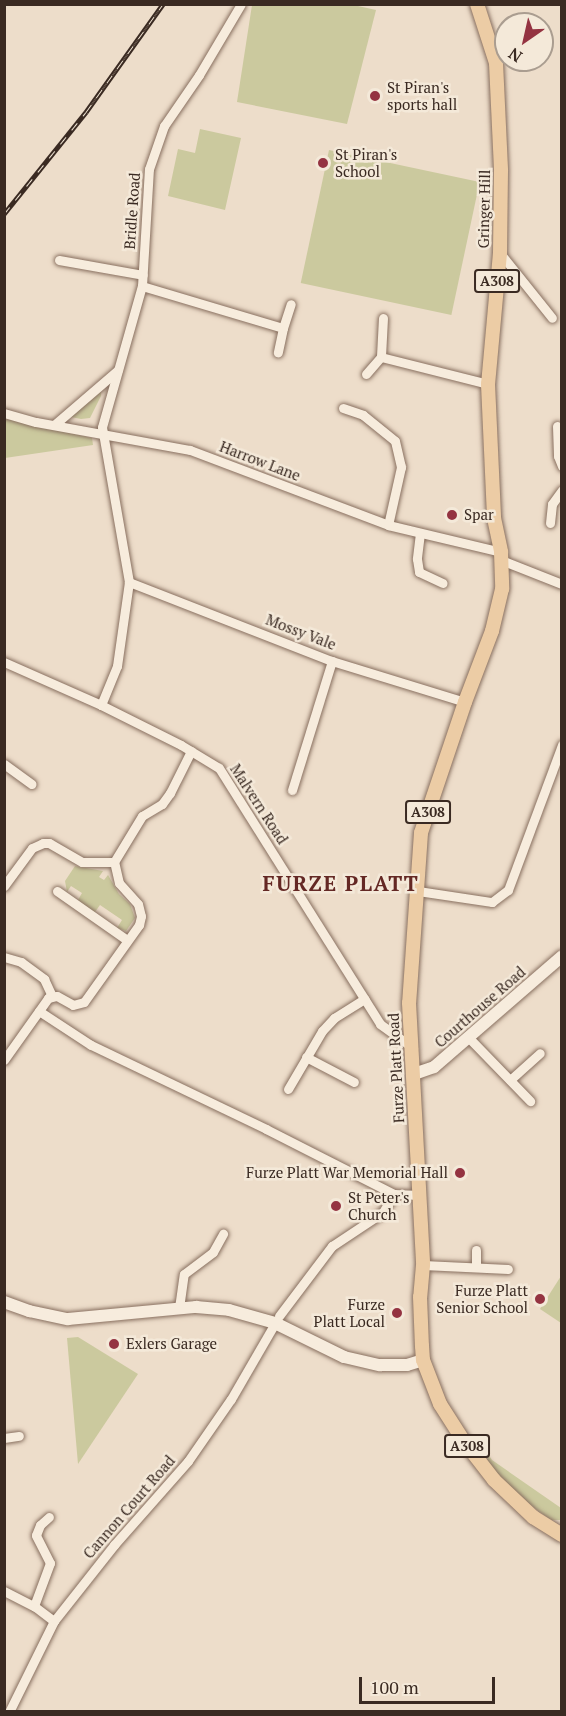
<!DOCTYPE html>
<html>
<head>
<meta charset="utf-8">
<style>
	body { margin:0 }
	#map { position:relative; width:566px; height:1716px; overflow:hidden; background:#edddca; font-family:"PT Serif",serif }
	div>[style] { position:absolute }
	[style*='--x'] { left:calc(var(--x)*1px); top:calc(var(--y)*1px); width:calc(var(--w)*1px); rotate:calc(var(--a)*1deg) }
	.green>* { inset:0; background:#cbc99e; transform-origin:0 0 }
	.roads { filter:drop-shadow(0 0 2px #886f5f) drop-shadow(0 0 2px #886f5f) }
	.street>* { height:9px; margin:-4.5px; padding:0 4.5px; transform-origin:4.5px; border-radius:4.5px; background:#f7ecdd }
	.secondary>* { height:12px; margin:-6px; padding:0 6px; transform-origin:6px; border-radius:6px; background:#f7ecdd }
	.primary>* { height:14px; margin:-7px; padding:0 7px; transform-origin:7px; border-radius:7px; background:#eccca5 }
	.rail>* { height:5px; margin-top:-2.5px; transform-origin:0; background:repeating-linear-gradient(90deg,#f4e9d9 0 9px,#3a2a22 0 18px); box-sizing:border-box; border-block:2px solid #3a2a22 }
	.dots>* { width:16px; height:16px; translate:-50% -50%; box-sizing:border-box; border:3px solid #f4e9d9; border-radius:50% }
	span { translate:-50% -50%; white-space:nowrap; text-align:center; line-height:1.15; -webkit-text-stroke:5px #f4e9d9; paint-order:stroke }
	.shield-label span { padding:2px 4px; background:#f4e9d9; border:2px solid; border-radius:4px; -webkit-text-stroke-width:0 }
	.shield-label { font-size:14px; color:#3a2a22; font-weight:700 }
	.poi-label { font-size:15px; color:#3a2a22 }
	.left { translate:0 -50%; text-align:left }
	.right { translate:-100% -50%; text-align:right }
	.street-label { font-size:15px; color:#3a2a22 }
	.district-label { font-size:21px; color:#642824; font-weight:700; letter-spacing:1.5px }
	.frame { position:absolute; inset:0; border:6px solid #3a2a22; pointer-events:none }
	.north { position:absolute; left:494px; top:12px; width:60px; height:60px; box-sizing:border-box; background:#f4e9d9; border:2px solid #aa9d90; border-radius:50%; rotate:214deg; font-size:16px; font-weight:700; line-height:24px; text-align:center; color:#3a2a22 }
	.north::after { content:''; display:block; margin:auto; width:21px; height:27px; background:#943341; clip-path:polygon(50% 0,100% 100%,50% 72%,0 100%) }
	.scale { position:absolute; left:359px; top:1677px; width:136px; height:27px; box-sizing:border-box; border:3px solid #3a2a22; border-top:0; padding-left:8px; font-size:18px; line-height:21px; white-space:nowrap; color:#3a2a22; -webkit-text-stroke:4px #f4e9d9; paint-order:stroke }
</style>
</head>
<body>
<div id="map">
	<div class="green">
		<i style="clip-path:polygon(349px 4px,376px 10px,347px 124px,237px 102px,252px 5px)"></i>
		<i style="clip-path:polygon(200px 129px,241px 138px,225px 210px,168px 196px,178px 149px,195px 153px)"></i>
		<i style="left:329px;top:150px;width:154px;height:136px;rotate:12deg"></i>
		<i style="clip-path:polygon(98px 389px,101px 391px,101px 396px,90px 418px,81px 419px,66px 416px)"></i>
		<i style="clip-path:polygon(7px 419px,92px 438px,93px 445px,5px 458px,4px 421px)"></i>
		<i style="clip-path:polygon(75px 866px,103px 871px,99px 877px,104px 880px,108px 875px,119px 894px,130px 904px,135px 918px,126px 931px,117px 928px,122px 920px,100px 905px,95px 912px,90px 911px,78px 900px,82px 893px,71px 886px,67px 892px,65px 881px)"></i>
		<i style="clip-path:polygon(561px 1276px,561px 1323px,540px 1309px)"></i>
		<i style="clip-path:polygon(78px 1337px,138px 1374px,78px 1464px,67px 1338px)"></i>
		<i style="clip-path:polygon(488px 1454px,492px 1460px,561px 1508px,561px 1520px,551px 1520px,522px 1499px,486px 1464px)"></i>
	</div>
	<div class="roads">
		<div class="street">
			<i style="--x:500;--y:253;--w:83;--a:51.3"></i>
			<i style="--x:59;--y:260;--w:85;--a:10.1"></i>
			<i style="--x:142;--y:286;--w:147;--a:16.6"></i>
			<i style="--x:283;--y:328;--w:25;--a:102"></i>
			<i style="--x:383;--y:318;--w:39;--a:93"></i>
			<i style="--x:381;--y:357;--w:110;--a:14.2"></i>
			<i style="--x:283;--y:328;--w:25;--a:-72"></i>
			<i style="--x:366;--y:374;--w:23;--a:-49"></i>
			<i style="--x:343;--y:408;--w:21;--a:19"></i>
			<i style="--x:363;--y:415;--w:41;--a:39.1"></i>
			<i style="--x:395;--y:441;--w:27;--a:77"></i>
			<i style="--x:401;--y:467;--w:59;--a:102.6"></i>
			<i style="--x:4;--y:413;--w:33;--a:16"></i>
			<i style="--x:36;--y:422;--w:157;--a:10.3"></i>
			<i style="--x:190;--y:450;--w:212;--a:20.7"></i>
			<i style="--x:388;--y:525;--w:116;--a:13.4"></i>
			<i style="--x:54;--y:425;--w:84;--a:-40.7"></i>
			<i style="--x:557;--y:426;--w:30;--a:88"></i>
			<i style="--x:558;--y:456;--w:11;--a:68"></i>
			<i style="--x:550;--y:523;--w:19;--a:-84"></i>
			<i style="--x:552;--y:504;--w:17;--a:-54"></i>
			<i style="--x:420;--y:533;--w:26;--a:97"></i>
			<i style="--x:417;--y:559;--w:13;--a:81"></i>
			<i style="--x:419;--y:572;--w:26;--a:25"></i>
			<i style="--x:501;--y:560;--w:66;--a:21.5"></i>
			<i style="--x:129;--y:582;--w:218;--a:21.3"></i>
			<i style="--x:332;--y:661;--w:139;--a:17.1"></i>
			<i style="--x:4;--y:662;--w:106;--a:23.9"></i>
			<i style="--x:101;--y:705;--w:89;--a:26.6"></i>
			<i style="--x:181;--y:745;--w:44;--a:31.2"></i>
			<i style="--x:219;--y:768;--w:302;--a:57.8"></i>
			<i style="--x:380;--y:1024;--w:41;--a:36"></i>
			<i style="--x:101;--y:705;--w:42;--a:-67.7"></i>
			<i style="--x:117;--y:666;--w:85;--a:-81.9"></i>
			<i style="--x:129;--y:582;--w:157;--a:-99.9"></i>
			<i style="--x:102;--y:427;--w:147;--a:-74.2"></i>
			<i style="--x:142;--y:286;--w:117;--a:-86.6"></i>
			<i style="--x:149;--y:169;--w:46;--a:-70.8"></i>
			<i style="--x:164;--y:126;--w:62;--a:-55.5"></i>
			<i style="--x:199;--y:75;--w:82;--a:-59.4"></i>
			<i style="--x:4;--y:764;--w:34;--a:36"></i>
			<i style="--x:292;--y:790;--w:135;--a:-72.8"></i>
			<i style="--x:114;--y:862;--w:54;--a:-58.7"></i>
			<i style="--x:142;--y:816;--w:23;--a:-31"></i>
			<i style="--x:162;--y:804;--w:14;--a:-54"></i>
			<i style="--x:170;--y:793;--w:47;--a:-63.4"></i>
			<i style="--x:4;--y:886;--w:47;--a:-53.6"></i>
			<i style="--x:32;--y:848;--w:12;--a:-24"></i>
			<i style="--x:43;--y:843;--w:6;--a:0"></i>
			<i style="--x:49;--y:843;--w:38;--a:30"></i>
			<i style="--x:82;--y:862;--w:32;--a:0"></i>
			<i style="--x:57;--y:891;--w:85;--a:35"></i>
			<i style="--x:418;--y:891;--w:75;--a:8.5"></i>
			<i style="--x:492;--y:902;--w:20;--a:-37"></i>
			<i style="--x:508;--y:890;--w:155;--a:-69.6"></i>
			<i style="--x:4;--y:957;--w:18;--a:16"></i>
			<i style="--x:21;--y:962;--w:29;--a:36"></i>
			<i style="--x:44;--y:979;--w:19;--a:65"></i>
			<i style="--x:39;--y:1011;--w:62;--a:33.2"></i>
			<i style="--x:91;--y:1045;--w:194;--a:25.6"></i>
			<i style="--x:266;--y:1129;--w:144;--a:26.9"></i>
			<i style="--x:394;--y:1194;--w:26;--a:2"></i>
			<i style="--x:469;--y:1038;--w:88;--a:45.9"></i>
			<i style="--x:306;--y:1057;--w:54;--a:27.5"></i>
			<i style="--x:4;--y:1060;--w:76;--a:-54.6"></i>
			<i style="--x:48;--y:998;--w:9;--a:-13"></i>
			<i style="--x:57;--y:996;--w:18;--a:29"></i>
			<i style="--x:73;--y:1005;--w:11;--a:-15"></i>
			<i style="--x:84;--y:1002;--w:95;--a:-54.5"></i>
			<i style="--x:139;--y:925;--w:9;--a:-77"></i>
			<i style="--x:141;--y:916;--w:12;--a:-104"></i>
			<i style="--x:138;--y:904;--w:28;--a:-132"></i>
			<i style="--x:119;--y:883;--w:22;--a:-103"></i>
			<i style="--x:510;--y:1080;--w:40;--a:-42"></i>
			<i style="--x:288;--y:1089;--w:67;--a:-59.6"></i>
			<i style="--x:322;--y:1031;--w:18;--a:-47"></i>
			<i style="--x:334;--y:1018;--w:36;--a:-32"></i>
			<i style="--x:423;--y:1265;--w:85;--a:2.7"></i>
			<i style="--x:476;--y:1267;--w:17;--a:-90"></i>
			<i style="--x:179;--y:1308;--w:34;--a:-82"></i>
			<i style="--x:184;--y:1274;--w:36;--a:-37"></i>
			<i style="--x:213;--y:1252;--w:21;--a:-61"></i>
			<i style="--x:279;--y:1316;--w:88;--a:-52.9"></i>
			<i style="--x:332;--y:1246;--w:61;--a:-33.7"></i>
			<i style="--x:383;--y:1212;--w:21;--a:-59"></i>
			<i style="--x:4;--y:1438;--w:15;--a:-8"></i>
			<i style="--x:4;--y:1591;--w:34;--a:27"></i>
			<i style="--x:34;--y:1606;--w:25;--a:37"></i>
			<i style="--x:34;--y:1606;--w:46;--a:-69.6"></i>
			<i style="--x:50;--y:1563;--w:31;--a:-117"></i>
			<i style="--x:36;--y:1535;--w:11;--a:-68"></i>
			<i style="--x:40;--y:1525;--w:12;--a:-42"></i>
			<i style="--x:9;--y:1712;--w:102;--a:-63.7"></i>
			<i style="--x:54;--y:1621;--w:97;--a:-51.7"></i>
			<i style="--x:114;--y:1545;--w:112;--a:-48.6"></i>
			<i style="--x:188;--y:1461;--w:75;--a:-55.3"></i>
			<i style="--x:231;--y:1399;--w:88;--a:-59.9"></i>
		</div>
		<div class="secondary">
			<i style="--x:414;--y:1074;--w:21;--a:-19"></i>
			<i style="--x:434;--y:1067;--w:169;--a:-40.9"></i>
			<i style="--x:4;--y:1302;--w:27;--a:20"></i>
			<i style="--x:29;--y:1311;--w:40;--a:12"></i>
			<i style="--x:68;--y:1319;--w:129;--a:-5.4"></i>
			<i style="--x:196;--y:1307;--w:33;--a:5"></i>
			<i style="--x:229;--y:1310;--w:48;--a:15.8"></i>
			<i style="--x:275;--y:1323;--w:77;--a:26.2"></i>
			<i style="--x:344;--y:1357;--w:37;--a:13"></i>
			<i style="--x:380;--y:1365;--w:27;--a:0"></i>
			<i style="--x:407;--y:1365;--w:17;--a:-17"></i>
		</div>
		<div class="primary">
			<i style="--x:477;--y:4;--w:62;--a:72.1"></i>
			<i style="--x:496;--y:63;--w:108;--a:87.3"></i>
			<i style="--x:501;--y:171;--w:82;--a:90.7"></i>
			<i style="--x:500;--y:253;--w:132;--a:95.2"></i>
			<i style="--x:488;--y:384;--w:134;--a:87.4"></i>
			<i style="--x:494;--y:518;--w:35;--a:78"></i>
			<i style="--x:501;--y:552;--w:37;--a:88"></i>
			<i style="--x:502;--y:589;--w:43;--a:103.4"></i>
			<i style="--x:492;--y:631;--w:76;--a:110.8"></i>
			<i style="--x:465;--y:702;--w:138;--a:108.6"></i>
			<i style="--x:421;--y:833;--w:170;--a:94"></i>
			<i style="--x:409;--y:1003;--w:262;--a:86.9"></i>
			<i style="--x:423;--y:1265;--w:32;--a:95"></i>
			<i style="--x:420;--y:1297;--w:49;--a:87.7"></i>
			<i style="--x:422;--y:1346;--w:14;--a:86"></i>
			<i style="--x:423;--y:1360;--w:47;--a:68.9"></i>
			<i style="--x:440;--y:1404;--w:43;--a:57.4"></i>
			<i style="--x:463;--y:1440;--w:51;--a:52.2"></i>
			<i style="--x:494;--y:1480;--w:54;--a:43.5"></i>
			<i style="--x:533;--y:1517;--w:34;--a:32"></i>
		</div>
	</div>
	<div class="rail">
		<i style="--x:4;--y:214;--w:131;--a:-51.2"></i>
		<i style="--x:86;--y:112;--w:133;--a:-54.5"></i>
	</div>
	<div class="dots">
		<i style="left:375px;top:96px;background:#943341"></i>
		<i style="left:323px;top:163px;background:#943341"></i>
		<i style="left:452px;top:515px;background:#943341"></i>
		<i style="left:460px;top:1173px;background:#943341"></i>
		<i style="left:336px;top:1206px;background:#943341"></i>
		<i style="left:540px;top:1299px;background:#943341"></i>
		<i style="left:397px;top:1313px;background:#943341"></i>
		<i style="left:114px;top:1344px;background:#943341"></i>
	</div>
	<div class="shield-label">
		<span style="left:497px;top:281px">A308</span>
		<span style="left:428px;top:812px">A308</span>
		<span style="left:467px;top:1446px">A308</span>
	</div>
	<div class="poi-label">
		<span class="left" style="left:387px;top:96px">St Piran's<br>sports hall</span>
		<span class="left" style="left:335px;top:163px">St Piran's<br>School</span>
		<span class="left" style="left:464px;top:515px">Spar</span>
		<span class="right" style="left:448px;top:1173px">Furze Platt War Memorial Hall</span>
		<span class="left" style="left:348px;top:1206px">St Peter's<br>Church</span>
		<span class="right" style="left:528px;top:1299px">Furze Platt<br>Senior School</span>
		<span class="right" style="left:385px;top:1313px">Furze<br>Platt Local</span>
		<span class="left" style="left:126px;top:1344px">Exlers Garage</span>
	</div>
	<div class="street-label">
		<span style="left:484px;top:209px;rotate:-89deg">Gringer Hill</span>
		<span style="left:132px;top:211px;rotate:-86deg">Bridle Road</span>
		<span style="left:260px;top:461px;rotate:21deg">Harrow Lane</span>
		<span style="left:301px;top:632px;rotate:21deg">Mossy Vale</span>
		<span style="left:259px;top:804px;rotate:57deg">Malvern Road</span>
		<span style="left:480px;top:1007px;rotate:-41deg">Courthouse Road</span>
		<span style="left:396px;top:1068px;rotate:-93deg">Furze Platt Road</span>
		<span style="left:129px;top:1507px;rotate:-49deg">Cannon Court Road</span>
	</div>
	<div class="district-label">
		<span style="left:341px;top:883px">FURZE PLATT</span>
	</div>
	<div class="frame"></div>
	<div class="north">N</div>
	<div class="scale">100 m</div>
</div>
</body>
</html>
